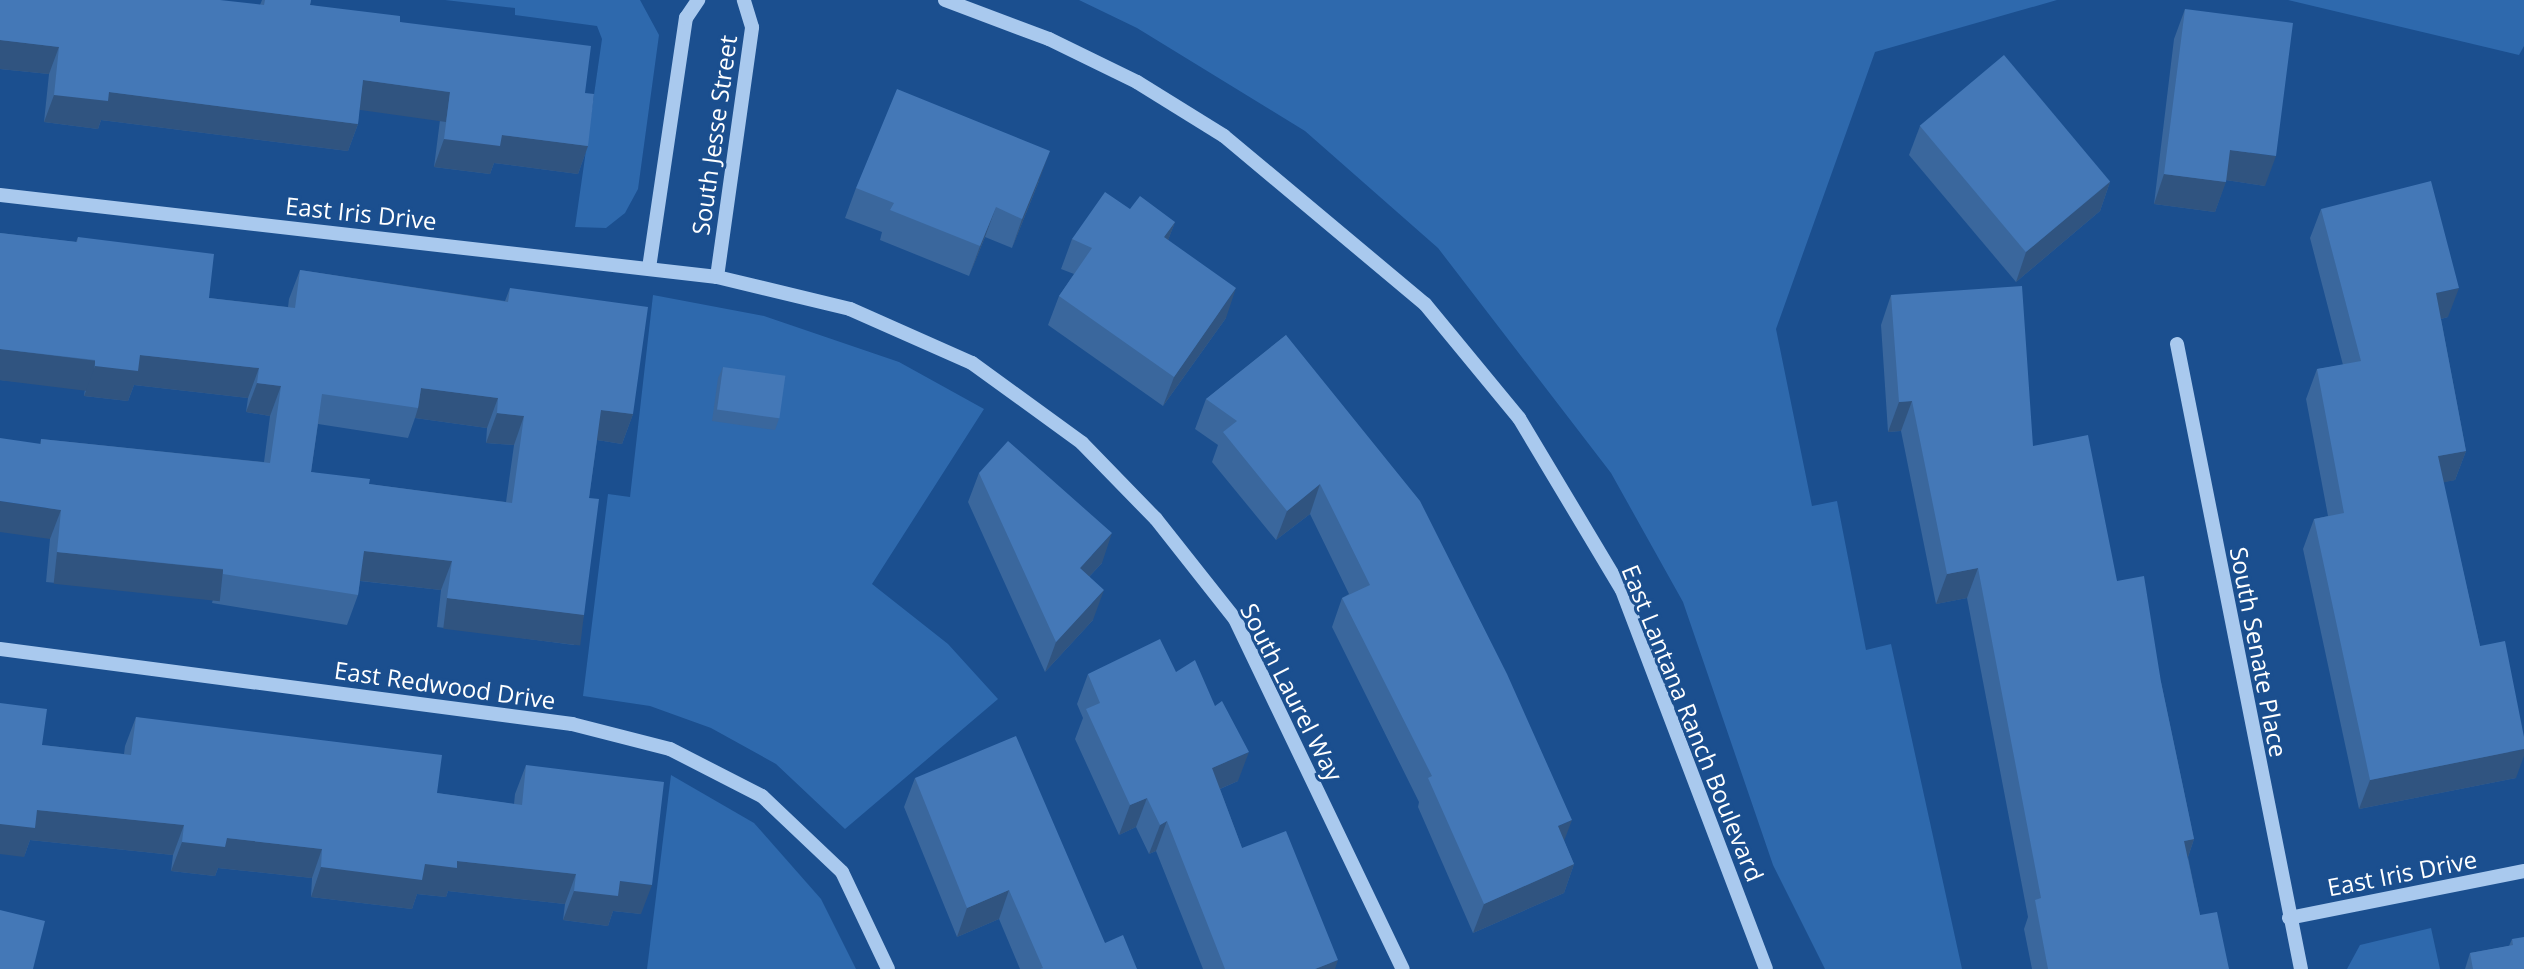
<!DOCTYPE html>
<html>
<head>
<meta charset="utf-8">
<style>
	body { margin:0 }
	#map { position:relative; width:2524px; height:969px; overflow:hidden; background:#1b4f8f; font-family:"Open Sans",sans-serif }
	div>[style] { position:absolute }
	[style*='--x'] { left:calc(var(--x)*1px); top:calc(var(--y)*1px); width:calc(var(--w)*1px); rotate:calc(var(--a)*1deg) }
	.green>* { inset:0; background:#2e69ad }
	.minor>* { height:14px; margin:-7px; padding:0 7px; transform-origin:7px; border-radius:7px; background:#a9c9ee }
	.wall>* { inset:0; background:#3a679d }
	.shaded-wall>* { inset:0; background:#305480; transform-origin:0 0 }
	.building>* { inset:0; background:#4478b7; transform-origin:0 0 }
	span { translate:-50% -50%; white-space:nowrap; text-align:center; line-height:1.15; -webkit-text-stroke:6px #1b4f8f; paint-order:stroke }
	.street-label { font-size:24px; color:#fff }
</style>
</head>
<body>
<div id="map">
	<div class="green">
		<i style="clip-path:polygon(445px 0,640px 0,659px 35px,638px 189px,625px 213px,606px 228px,575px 227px,602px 39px,597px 26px,515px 15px,515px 8px)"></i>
		<i style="clip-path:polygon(1079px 0,2057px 0,1875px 52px,1776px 329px,1812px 506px,1837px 501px,1866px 650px,1891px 644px,1962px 969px,1825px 969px,1773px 865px,1683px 602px,1611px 473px,1438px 248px,1305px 131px,1137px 28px)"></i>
		<i style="clip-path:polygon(2288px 0,2524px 0,2524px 46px,2519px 55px)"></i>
		<i style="clip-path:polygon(653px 295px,764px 316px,899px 362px,984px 409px,872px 584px,948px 644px,998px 699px,845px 829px,776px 764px,711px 728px,650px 706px,583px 696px,608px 494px,630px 497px)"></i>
		<i style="clip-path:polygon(671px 775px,754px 823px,821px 899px,856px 969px,647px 969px)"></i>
		<i style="clip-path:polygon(2431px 928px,2440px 969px,2347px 969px,2360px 945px)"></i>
	</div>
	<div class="minor">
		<i style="--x:945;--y:0;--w:111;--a:20.6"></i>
		<i style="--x:1049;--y:39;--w:98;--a:26"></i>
		<i style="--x:1137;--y:82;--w:102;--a:31.8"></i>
		<i style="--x:1224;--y:136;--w:262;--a:39.9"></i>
		<i style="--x:1425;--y:304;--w:148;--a:50.5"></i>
		<i style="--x:1519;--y:418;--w:200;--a:59.1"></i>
		<i style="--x:1622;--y:590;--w:405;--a:69.2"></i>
		<i style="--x:0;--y:195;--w:722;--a:6.52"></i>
		<i style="--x:717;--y:277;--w:137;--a:13.5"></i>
		<i style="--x:850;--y:309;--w:133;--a:23.9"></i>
		<i style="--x:972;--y:363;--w:136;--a:36"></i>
		<i style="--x:1082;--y:443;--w:106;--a:45.8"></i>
		<i style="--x:1156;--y:519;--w:127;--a:51.7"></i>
		<i style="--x:1235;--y:619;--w:388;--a:64.4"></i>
		<i style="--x:649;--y:268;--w:253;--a:-81.6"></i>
		<i style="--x:686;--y:18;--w:22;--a:-56"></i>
		<i style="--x:717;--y:277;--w:252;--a:-82"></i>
		<i style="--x:752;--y:27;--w:28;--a:-107"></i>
		<i style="--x:2177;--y:344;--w:637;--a:78.78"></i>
		<i style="--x:0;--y:649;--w:577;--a:7.47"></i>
		<i style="--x:572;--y:724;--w:101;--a:14.3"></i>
		<i style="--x:670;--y:749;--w:103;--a:27.1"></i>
		<i style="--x:762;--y:796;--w:110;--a:43.5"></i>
		<i style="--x:842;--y:872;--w:107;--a:64.6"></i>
		<i style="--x:2289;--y:918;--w:240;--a:-11.3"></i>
	</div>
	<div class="wall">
		<i style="clip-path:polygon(0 0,260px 5px,262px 0,311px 0,310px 5px,400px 22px,585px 93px,588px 146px,578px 174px,494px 163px,490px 174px,434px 167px,440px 120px,359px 109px,358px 124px,348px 151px,101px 120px,98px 129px,44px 122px,49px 74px,0 69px)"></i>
		<i style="clip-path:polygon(2185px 9px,2265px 186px,2226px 180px,2215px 212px,2154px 204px,2174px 39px)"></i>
		<i style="clip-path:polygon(1920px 126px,2110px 182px,2100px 211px,2016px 282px,1909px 155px)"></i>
		<i style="clip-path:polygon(1039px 181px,1012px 248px,985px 237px,969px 276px,880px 240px,882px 232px,845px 218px,856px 188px)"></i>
		<i style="clip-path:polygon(1130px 209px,1175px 222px,1168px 240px,1226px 318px,1163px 406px,1048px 325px,1059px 296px,1074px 274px,1061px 269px,1072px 239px)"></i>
		<i style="clip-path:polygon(2321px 209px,2448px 317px,2441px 319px,2466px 451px,2455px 480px,2443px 482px,2480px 646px,2516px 778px,2359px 809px,2303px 549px,2314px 519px,2328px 516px,2306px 399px,2317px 369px,2343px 365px,2310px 238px)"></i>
		<i style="clip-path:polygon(evenodd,0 233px,76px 242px,78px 237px,209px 298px,288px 307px,289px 299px,300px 270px,505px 301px,510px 288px,633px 414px,622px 444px,597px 440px,589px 498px,584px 615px,574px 645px,437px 627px,441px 590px,360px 581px,358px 595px,347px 625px,212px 603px,213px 599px,46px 582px,50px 539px,40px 444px,41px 439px,264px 462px,270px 416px,246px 412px,248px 398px,134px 385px,128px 401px,84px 396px,85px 389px,0 380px,0 233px,415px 418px,487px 428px,486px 443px,514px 445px,506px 502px,369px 484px,311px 472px,318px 424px,408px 438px,415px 418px)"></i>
		<i style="clip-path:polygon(1891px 295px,2033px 446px,2117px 581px,2161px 682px,2194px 839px,2188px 857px,2200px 915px,2229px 969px,2032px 969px,2024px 929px,2028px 917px,1967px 598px,1936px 604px,1901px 431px,1888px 432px,1881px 325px)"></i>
		<i style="clip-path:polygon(1286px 335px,1564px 841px,1574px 864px,1564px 893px,1473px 933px,1418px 807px,1419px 802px,1332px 627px,1342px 598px,1349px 594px,1310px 514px,1276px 540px,1212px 462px,1218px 445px,1195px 429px,1206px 399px)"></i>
		<i style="clip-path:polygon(723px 367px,779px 419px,775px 430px,712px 421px,718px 378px)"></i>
		<i style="clip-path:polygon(979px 473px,1102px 563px,1089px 577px,1093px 620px,1045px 672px,968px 502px)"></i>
		<i style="clip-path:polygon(1176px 672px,1238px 781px,1220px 789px,1242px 848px,1335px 969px,1203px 969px,1156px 851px,1149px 854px,1136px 827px,1119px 835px,1075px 739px,1083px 718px,1077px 704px,1088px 674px)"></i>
		<i style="clip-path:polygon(136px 717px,437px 793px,514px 804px,515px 794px,526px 765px,641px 914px,613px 911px,608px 926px,563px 920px,565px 904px,448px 891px,446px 897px,417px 894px,412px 909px,311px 897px,312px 878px,218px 868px,215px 876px,171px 871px,173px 855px,30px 840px,24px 857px,42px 745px,124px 754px,125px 746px)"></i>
		<i style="clip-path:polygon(915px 778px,1105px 943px,1137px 969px,1020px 969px,999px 919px,957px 937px,904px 807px)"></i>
		<i style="clip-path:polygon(2512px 939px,2524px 969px,2465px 969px,2470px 953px,2509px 946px)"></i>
	</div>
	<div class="shaded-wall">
		<i style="clip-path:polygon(0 40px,59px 47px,49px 74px,0 69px)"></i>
		<i style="left:363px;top:80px;width:88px;height:30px;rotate:8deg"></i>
		<i style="clip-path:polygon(109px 92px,358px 124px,348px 151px,101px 120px,98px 129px,44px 122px,54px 95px)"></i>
		<i style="clip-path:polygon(502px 135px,588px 146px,578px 174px,494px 163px,490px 174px,434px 167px,444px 139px)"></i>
		<i style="clip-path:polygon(2230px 150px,2276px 156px,2265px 186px,2219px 179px)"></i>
		<i style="clip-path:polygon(1050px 151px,1039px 181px,1012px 248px,1022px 219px)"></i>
		<i style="clip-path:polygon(2164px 174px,2226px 182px,2215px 212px,2154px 204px)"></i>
		<i style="clip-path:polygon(2110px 182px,2100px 211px,2016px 282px,2026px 252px)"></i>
		<i style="clip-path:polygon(996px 207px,985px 237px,969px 276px,980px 246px)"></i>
		<i style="clip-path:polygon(1175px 222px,1164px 251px,1164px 237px)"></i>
		<i style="clip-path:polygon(1236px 288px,1226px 318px,1163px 406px,1174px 377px)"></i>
		<i style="clip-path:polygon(2459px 288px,2448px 317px,2426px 323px,2436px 293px)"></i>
		<i style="left:0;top:349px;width:96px;height:31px;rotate:7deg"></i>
		<i style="clip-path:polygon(140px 355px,259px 368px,248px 398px,134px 385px,128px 401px,84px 396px,95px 366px)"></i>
		<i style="clip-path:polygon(257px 383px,281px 386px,270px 416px,246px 412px)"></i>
		<i style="clip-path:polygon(421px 388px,498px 398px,487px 428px,415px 418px,418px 408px)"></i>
		<i style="clip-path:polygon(1912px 401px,1901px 431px,1888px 432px,1899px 402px)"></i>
		<i style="clip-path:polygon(601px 410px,633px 414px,622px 444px,591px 439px)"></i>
		<i style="clip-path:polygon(497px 413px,524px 416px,514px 445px,486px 443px)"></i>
		<i style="clip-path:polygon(2466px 451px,2455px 480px,2427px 486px,2438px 456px)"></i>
		<i style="clip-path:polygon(1320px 484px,1310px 514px,1276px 540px,1287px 511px)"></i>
		<i style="clip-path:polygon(0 501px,61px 510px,50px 539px,0 532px)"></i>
		<i style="clip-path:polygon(1112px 533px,1102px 563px,1069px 598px,1080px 568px)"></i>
		<i style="clip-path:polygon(364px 551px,452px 561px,441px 590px,353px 580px)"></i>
		<i style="left:57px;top:552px;width:167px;height:32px;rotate:6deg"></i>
		<i style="clip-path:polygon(1978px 568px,1967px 598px,1936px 604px,1947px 574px)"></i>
		<i style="clip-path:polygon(1104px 590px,1093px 620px,1045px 672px,1056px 642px)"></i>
		<i style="left:447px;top:598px;width:138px;height:31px;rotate:7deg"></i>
		<i style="clip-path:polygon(2524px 749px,2524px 756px,2516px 778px,2359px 809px,2370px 780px)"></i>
		<i style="clip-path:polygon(1249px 752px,1238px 781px,1201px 797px,1212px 768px)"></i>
		<i style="clip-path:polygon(1147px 798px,1136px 827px,1119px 835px,1130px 805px)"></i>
		<i style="clip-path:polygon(37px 810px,184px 825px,173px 855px,30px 840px,24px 857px,0 854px,0 824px)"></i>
		<i style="clip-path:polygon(1572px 820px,1561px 849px,1558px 826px)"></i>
		<i style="clip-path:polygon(1167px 821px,1156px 851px,1149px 854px,1160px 825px)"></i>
		<i style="clip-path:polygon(227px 838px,322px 849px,312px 878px,218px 868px,215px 876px,171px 871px,182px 842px)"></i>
		<i style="clip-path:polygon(2194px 839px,2184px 869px,2184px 841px)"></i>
		<i style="clip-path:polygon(457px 861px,576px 874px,565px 904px,448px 891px,446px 897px,417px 894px,412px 909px,311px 897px,321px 867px,425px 864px)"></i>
		<i style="clip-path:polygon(1574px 864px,1564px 893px,1473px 933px,1484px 904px)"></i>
		<i style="clip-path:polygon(620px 881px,652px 885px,641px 914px,613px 911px,608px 926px,563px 920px,574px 891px)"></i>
		<i style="clip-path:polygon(1009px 890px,999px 919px,957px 937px,967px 908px)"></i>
		<i style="clip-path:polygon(1338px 960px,1335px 969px,1315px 969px)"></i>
	</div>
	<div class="building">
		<i style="clip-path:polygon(0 0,220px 0,264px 5px,265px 0,311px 0,310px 5px,400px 16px,400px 22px,591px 46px,585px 93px,594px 94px,588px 146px,502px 135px,500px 146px,444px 139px,450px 92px,363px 80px,358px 124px,109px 92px,108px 101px,54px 95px,59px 47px,0 40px)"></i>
		<i style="clip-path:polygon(2185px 9px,2293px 23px,2276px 156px,2230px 150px,2226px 182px,2164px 174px)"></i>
		<i style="left:2004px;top:55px;width:165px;height:110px;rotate:50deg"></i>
		<i style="clip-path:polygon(897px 89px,1050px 151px,1022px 219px,996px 207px,980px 246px,890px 210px,894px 203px,856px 188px)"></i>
		<i style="clip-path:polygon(2431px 181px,2459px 288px,2436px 293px,2466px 451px,2438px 456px,2480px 646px,2505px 641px,2524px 737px,2524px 749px,2370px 780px,2314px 519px,2344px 513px,2317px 369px,2361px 361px,2321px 209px)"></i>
		<i style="clip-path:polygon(1105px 192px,1130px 209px,1140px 196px,1175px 222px,1164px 237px,1236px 288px,1174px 377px,1059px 296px,1092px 248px,1072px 239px)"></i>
		<i style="clip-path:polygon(evenodd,0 233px,77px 242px,78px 237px,214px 254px,209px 298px,295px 308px,300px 270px,508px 302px,510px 288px,648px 307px,633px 414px,601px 410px,589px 498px,599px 499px,584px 615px,447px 598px,452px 561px,364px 551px,358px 595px,223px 574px,223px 569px,57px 552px,61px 510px,0 501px,0 438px,41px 444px,41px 439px,270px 463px,281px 386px,257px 383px,259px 368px,140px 355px,138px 371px,95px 366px,95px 360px,0 349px,0 233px,421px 388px,498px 398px,497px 413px,524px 416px,512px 503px,369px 484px,370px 479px,311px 472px,322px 394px,418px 408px,421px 388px)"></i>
		<i style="clip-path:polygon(2022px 286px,2033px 446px,2088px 435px,2117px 581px,2144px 576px,2161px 682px,2194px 839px,2184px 841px,2200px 915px,2217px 912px,2229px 969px,2048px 969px,2035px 900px,2041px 898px,1978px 568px,1947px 574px,1912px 401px,1899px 402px,1891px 295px)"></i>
		<i style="clip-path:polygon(1286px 335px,1420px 501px,1507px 674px,1572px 820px,1558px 826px,1574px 864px,1484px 904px,1428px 778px,1432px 776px,1342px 598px,1370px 585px,1320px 484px,1287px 511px,1223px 432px,1237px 421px,1206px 399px)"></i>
		<i style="left:723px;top:367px;width:63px;height:43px;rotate:8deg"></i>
		<i style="clip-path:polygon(1008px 441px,1112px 533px,1080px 568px,1104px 590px,1056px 642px,979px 473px)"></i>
		<i style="clip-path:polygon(1160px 639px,1176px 672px,1195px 660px,1215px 706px,1222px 701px,1249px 752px,1212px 768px,1242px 848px,1286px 831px,1338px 960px,1315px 969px,1225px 969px,1167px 821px,1160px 825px,1147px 798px,1130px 805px,1086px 709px,1100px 703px,1088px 674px)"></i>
		<i style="clip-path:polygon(0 703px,47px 709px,42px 745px,131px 755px,136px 717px,442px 755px,437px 793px,522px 805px,526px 765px,664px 782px,652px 885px,620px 881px,618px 896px,574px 891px,576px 874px,457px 861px,457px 868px,425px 864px,422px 880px,321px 867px,322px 849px,227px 838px,225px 847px,182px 842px,184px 825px,37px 810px,35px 828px,0 824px)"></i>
		<i style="clip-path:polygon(1016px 736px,1105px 943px,1123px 935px,1137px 969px,1040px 969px,1043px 968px,1009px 890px,967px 908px,915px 778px)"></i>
		<i style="clip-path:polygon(0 910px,45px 921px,33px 969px,0 969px)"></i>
		<i style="clip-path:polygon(2524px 937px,2524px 969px,2473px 969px,2470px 953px,2513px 945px,2512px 939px)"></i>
	</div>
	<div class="street-label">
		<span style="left:714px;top:135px;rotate:-82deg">South Jesse Street</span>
		<span style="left:361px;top:213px;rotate:6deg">East Iris Drive</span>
		<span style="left:2259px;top:652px;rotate:79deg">South Senate Place</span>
		<span style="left:445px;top:685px;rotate:8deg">East Redwood Drive</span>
		<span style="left:1292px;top:692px;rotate:63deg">South Laurel Way</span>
		<span style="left:1693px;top:723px;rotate:68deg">East Lantana Ranch Boulevard</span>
		<span style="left:2402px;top:873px;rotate:-11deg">East Iris Drive</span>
	</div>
</div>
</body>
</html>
